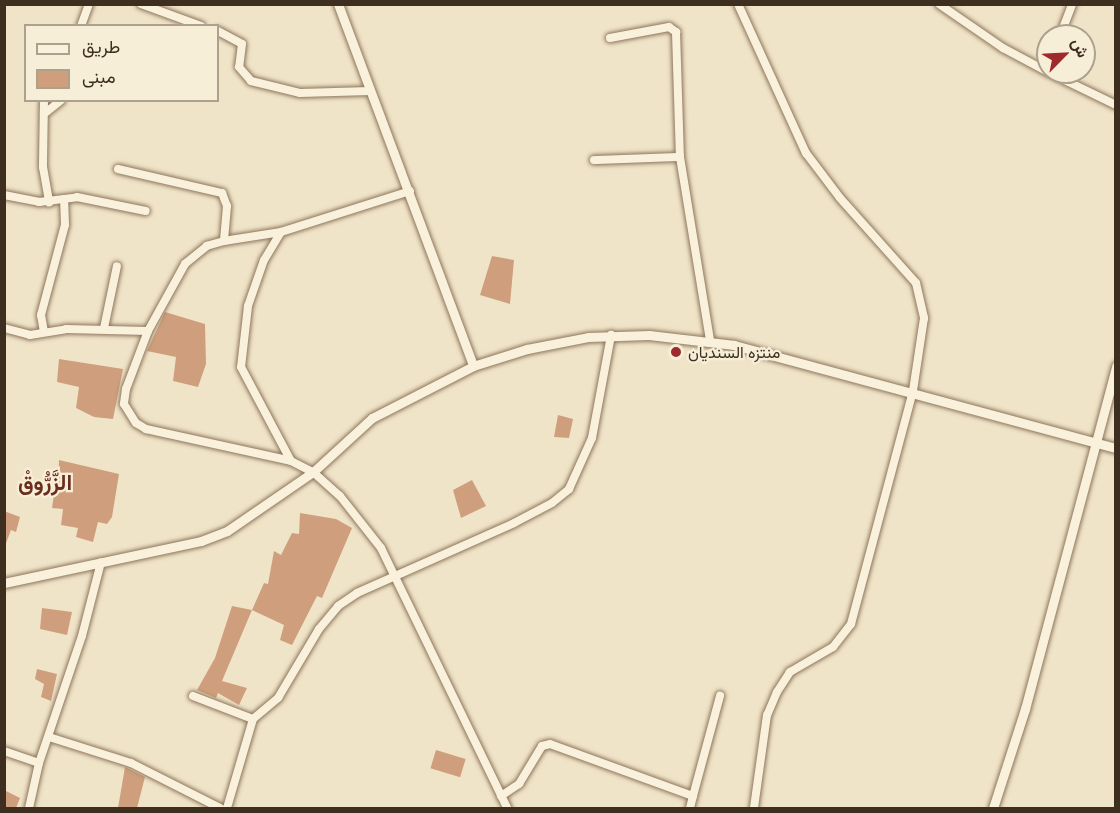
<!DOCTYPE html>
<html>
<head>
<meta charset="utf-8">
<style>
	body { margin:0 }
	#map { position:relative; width:1120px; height:813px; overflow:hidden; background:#f0e4c8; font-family:Lora,Vazirmatn,serif }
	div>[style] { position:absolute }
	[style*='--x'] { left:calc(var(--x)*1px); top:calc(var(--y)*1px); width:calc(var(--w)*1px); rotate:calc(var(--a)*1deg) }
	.building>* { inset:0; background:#cf9f7d; transform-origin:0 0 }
	.roads { filter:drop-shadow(0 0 2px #8d765c) drop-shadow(0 0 2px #8d765c) }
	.minor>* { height:8px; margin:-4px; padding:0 4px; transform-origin:4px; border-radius:4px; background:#faf1dc }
	.tertiary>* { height:9px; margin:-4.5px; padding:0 4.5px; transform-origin:4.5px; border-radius:4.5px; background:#faf1dc }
	.dots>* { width:16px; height:16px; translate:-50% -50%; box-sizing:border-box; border:3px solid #f7eed8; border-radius:50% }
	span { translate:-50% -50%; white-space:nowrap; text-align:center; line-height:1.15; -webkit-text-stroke:4.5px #f7eed8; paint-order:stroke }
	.poi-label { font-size:16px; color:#3d2e20 }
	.left { translate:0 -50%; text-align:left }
	.district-label { font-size:22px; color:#6b2e1e; font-weight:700 }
	.frame { position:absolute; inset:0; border:6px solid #3d2e20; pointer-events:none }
	.legend { position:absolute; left:24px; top:24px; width:195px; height:78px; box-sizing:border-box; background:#f7eed8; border:2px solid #ada18e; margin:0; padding:8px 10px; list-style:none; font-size:18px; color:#3d2e20 }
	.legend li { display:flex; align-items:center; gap:12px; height:30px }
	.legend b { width:30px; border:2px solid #ada18e }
	.north { position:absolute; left:1036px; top:24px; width:60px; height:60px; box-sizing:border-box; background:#f7eed8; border:2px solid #ada18e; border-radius:50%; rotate:66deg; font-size:16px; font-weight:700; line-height:24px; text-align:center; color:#3d2e20 }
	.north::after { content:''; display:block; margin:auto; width:21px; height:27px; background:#9e2a2b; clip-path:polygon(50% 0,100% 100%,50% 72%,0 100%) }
</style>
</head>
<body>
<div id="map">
	<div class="building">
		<i style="clip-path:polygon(492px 256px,514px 260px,510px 304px,480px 295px)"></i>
		<i style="clip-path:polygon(165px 312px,205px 324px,206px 364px,198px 387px,173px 381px,176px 357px,147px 351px)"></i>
		<i style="clip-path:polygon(59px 359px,123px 369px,113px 419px,94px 417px,76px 408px,79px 387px,57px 382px)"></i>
		<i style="clip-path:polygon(558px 415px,573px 419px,569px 438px,554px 437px)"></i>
		<i style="clip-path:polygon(59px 460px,119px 474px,112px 517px,107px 524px,98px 522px,93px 542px,76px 537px,78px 528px,61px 525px,63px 509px,52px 508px,54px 494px,58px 495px)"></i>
		<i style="clip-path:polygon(472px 480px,486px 506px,461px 518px,453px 490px)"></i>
		<i style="clip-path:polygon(4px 511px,20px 517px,16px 532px,11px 530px,5px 546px)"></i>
		<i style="clip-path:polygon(300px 513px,336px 519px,352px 528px,322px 598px,317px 596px,292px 645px,280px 640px,284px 625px,252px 610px,264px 583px,268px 584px,274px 551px,281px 555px,292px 533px,299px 534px)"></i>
		<i style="clip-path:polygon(232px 606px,252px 610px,222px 681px,247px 688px,239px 705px,218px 693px,216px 698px,197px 690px,215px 658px)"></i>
		<i style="clip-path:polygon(42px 608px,72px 612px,67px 635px,40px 629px)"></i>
		<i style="clip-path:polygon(37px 669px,57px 674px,51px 701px,41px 697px,44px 684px,35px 679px)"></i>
		<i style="left:436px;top:750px;width:31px;height:19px;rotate:17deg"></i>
		<i style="clip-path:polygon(125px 767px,145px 777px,137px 808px,118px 808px)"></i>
		<i style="clip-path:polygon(4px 790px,20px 798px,16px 808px,4px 808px)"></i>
	</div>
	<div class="roads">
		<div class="minor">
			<i style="--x:141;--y:4;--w:64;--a:20.1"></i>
			<i style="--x:738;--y:4;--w:164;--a:65.5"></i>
			<i style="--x:806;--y:153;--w:56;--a:52.9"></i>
			<i style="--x:840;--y:198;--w:114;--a:48.2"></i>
			<i style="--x:916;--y:283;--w:36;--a:77"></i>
			<i style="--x:924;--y:318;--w:74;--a:98.6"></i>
			<i style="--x:913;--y:391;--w:241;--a:104.9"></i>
			<i style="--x:851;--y:624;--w:29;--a:128"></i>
			<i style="--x:833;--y:647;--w:50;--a:149.8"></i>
			<i style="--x:790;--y:672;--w:24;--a:123"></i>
			<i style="--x:777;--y:692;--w:25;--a:113"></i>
			<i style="--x:767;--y:715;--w:94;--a:98"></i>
			<i style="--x:939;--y:4;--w:78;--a:34.5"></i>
			<i style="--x:1003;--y:48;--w:51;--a:28.1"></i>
			<i style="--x:81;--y:26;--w:23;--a:-70"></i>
			<i style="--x:218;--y:31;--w:27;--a:28"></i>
			<i style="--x:242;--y:44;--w:23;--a:97"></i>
			<i style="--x:239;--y:67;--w:18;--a:49"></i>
			<i style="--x:251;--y:81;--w:50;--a:13.8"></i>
			<i style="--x:300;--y:93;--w:70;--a:-1.6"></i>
			<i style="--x:1060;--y:36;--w:34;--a:-69"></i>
			<i style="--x:610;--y:38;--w:60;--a:-10.6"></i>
			<i style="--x:669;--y:27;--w:9;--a:36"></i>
			<i style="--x:676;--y:32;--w:125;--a:88.2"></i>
			<i style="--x:680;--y:157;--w:185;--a:80.7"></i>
			<i style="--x:1048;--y:72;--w:76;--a:25.9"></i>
			<i style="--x:44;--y:100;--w:67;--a:90.9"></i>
			<i style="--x:43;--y:167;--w:36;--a:80"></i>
			<i style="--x:44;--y:114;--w:22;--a:-39"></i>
			<i style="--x:594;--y:160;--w:86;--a:-2"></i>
			<i style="--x:118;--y:169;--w:107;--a:13"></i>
			<i style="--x:222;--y:193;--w:14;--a:69"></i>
			<i style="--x:227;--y:206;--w:35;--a:95"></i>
			<i style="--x:410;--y:191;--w:135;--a:162.4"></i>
			<i style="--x:281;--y:232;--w:33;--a:121"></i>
			<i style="--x:264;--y:260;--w:49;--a:109.2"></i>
			<i style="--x:248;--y:306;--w:61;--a:96.5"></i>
			<i style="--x:241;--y:367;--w:106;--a:62"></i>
			<i style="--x:291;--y:461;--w:25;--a:27"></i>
			<i style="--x:313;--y:472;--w:36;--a:42"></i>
			<i style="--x:340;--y:496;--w:66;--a:51.7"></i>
			<i style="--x:381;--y:548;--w:289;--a:64.1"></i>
			<i style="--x:4;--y:195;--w:36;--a:11"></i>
			<i style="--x:39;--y:202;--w:38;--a:-7"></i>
			<i style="--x:77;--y:197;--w:70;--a:11.5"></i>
			<i style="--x:281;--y:232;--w:58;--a:171"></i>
			<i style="--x:224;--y:241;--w:18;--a:164"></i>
			<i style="--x:207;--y:246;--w:28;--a:141"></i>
			<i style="--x:185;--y:264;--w:77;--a:118.9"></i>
			<i style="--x:148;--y:331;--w:62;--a:110.8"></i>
			<i style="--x:126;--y:389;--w:15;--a:98"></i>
			<i style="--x:124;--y:404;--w:22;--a:58"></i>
			<i style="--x:136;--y:423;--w:12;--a:31"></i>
			<i style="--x:146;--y:429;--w:148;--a:12.4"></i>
			<i style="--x:4;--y:328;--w:27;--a:15"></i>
			<i style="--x:30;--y:335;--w:36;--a:-9"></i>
			<i style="--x:66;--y:329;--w:82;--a:1.4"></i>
			<i style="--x:104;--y:328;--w:63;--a:-78.2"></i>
			<i style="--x:44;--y:332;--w:17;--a:-100"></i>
			<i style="--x:41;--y:315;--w:93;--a:-75.1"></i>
			<i style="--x:65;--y:225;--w:26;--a:-92"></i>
			<i style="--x:193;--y:696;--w:64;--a:21"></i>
			<i style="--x:253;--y:719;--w:33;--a:-40"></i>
			<i style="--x:278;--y:698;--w:80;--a:-59.3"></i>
			<i style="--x:319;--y:629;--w:30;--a:-50"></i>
			<i style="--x:338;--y:606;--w:23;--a:-34"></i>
			<i style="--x:357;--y:593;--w:172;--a:-24"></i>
			<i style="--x:514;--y:523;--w:43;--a:-27.8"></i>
			<i style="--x:552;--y:503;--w:22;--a:-39"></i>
			<i style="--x:569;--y:489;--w:56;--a:-65.7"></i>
			<i style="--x:592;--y:438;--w:105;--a:-79.5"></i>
			<i style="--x:49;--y:737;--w:86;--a:17.6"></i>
			<i style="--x:131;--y:763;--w:100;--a:26.8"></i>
			<i style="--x:4;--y:751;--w:37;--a:19"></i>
			<i style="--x:501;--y:796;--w:22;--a:-34"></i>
			<i style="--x:519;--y:784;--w:44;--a:-58.8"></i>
			<i style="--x:542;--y:746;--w:8;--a:-14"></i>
			<i style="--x:550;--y:744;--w:152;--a:20"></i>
			<i style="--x:693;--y:796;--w:12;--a:104"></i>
			<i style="--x:693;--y:796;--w:104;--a:-74.9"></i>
			<i style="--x:29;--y:808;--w:46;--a:-77.5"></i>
			<i style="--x:39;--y:763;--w:134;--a:-71.3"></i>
			<i style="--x:82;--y:636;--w:76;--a:-75.6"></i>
			<i style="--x:227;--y:808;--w:93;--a:-73.7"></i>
		</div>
		<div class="tertiary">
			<i style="--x:338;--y:4;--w:386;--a:69.5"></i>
			<i style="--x:4;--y:583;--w:201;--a:-12"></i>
			<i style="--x:201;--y:541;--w:28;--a:-21"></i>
			<i style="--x:227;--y:531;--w:104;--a:-34.5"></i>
			<i style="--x:313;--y:472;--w:80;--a:-42.5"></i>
			<i style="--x:372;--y:418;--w:114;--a:-27.2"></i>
			<i style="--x:473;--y:366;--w:57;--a:-17.5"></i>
			<i style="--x:527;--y:349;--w:62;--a:-11.1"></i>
			<i style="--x:588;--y:337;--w:61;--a:-1.9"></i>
			<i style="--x:649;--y:335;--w:86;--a:6.7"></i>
			<i style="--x:734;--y:345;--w:396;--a:15.1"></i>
			<i style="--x:993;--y:808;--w:104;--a:-72.1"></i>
			<i style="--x:1025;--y:709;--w:355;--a:-75.1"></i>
		</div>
	</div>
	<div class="dots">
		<i style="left:676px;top:352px;background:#9e2a2b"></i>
	</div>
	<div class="poi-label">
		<span class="left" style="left:688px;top:352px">منتزه السنديان</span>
	</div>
	<div class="district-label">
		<span style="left:45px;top:483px">الزَّرُّوقْ</span>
	</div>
	<div class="frame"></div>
	<ul class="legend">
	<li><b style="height:8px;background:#faf1dc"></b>طريق</li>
	<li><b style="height:16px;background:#cf9f7d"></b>مبنى</li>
	</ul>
	<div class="north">ش</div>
</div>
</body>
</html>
